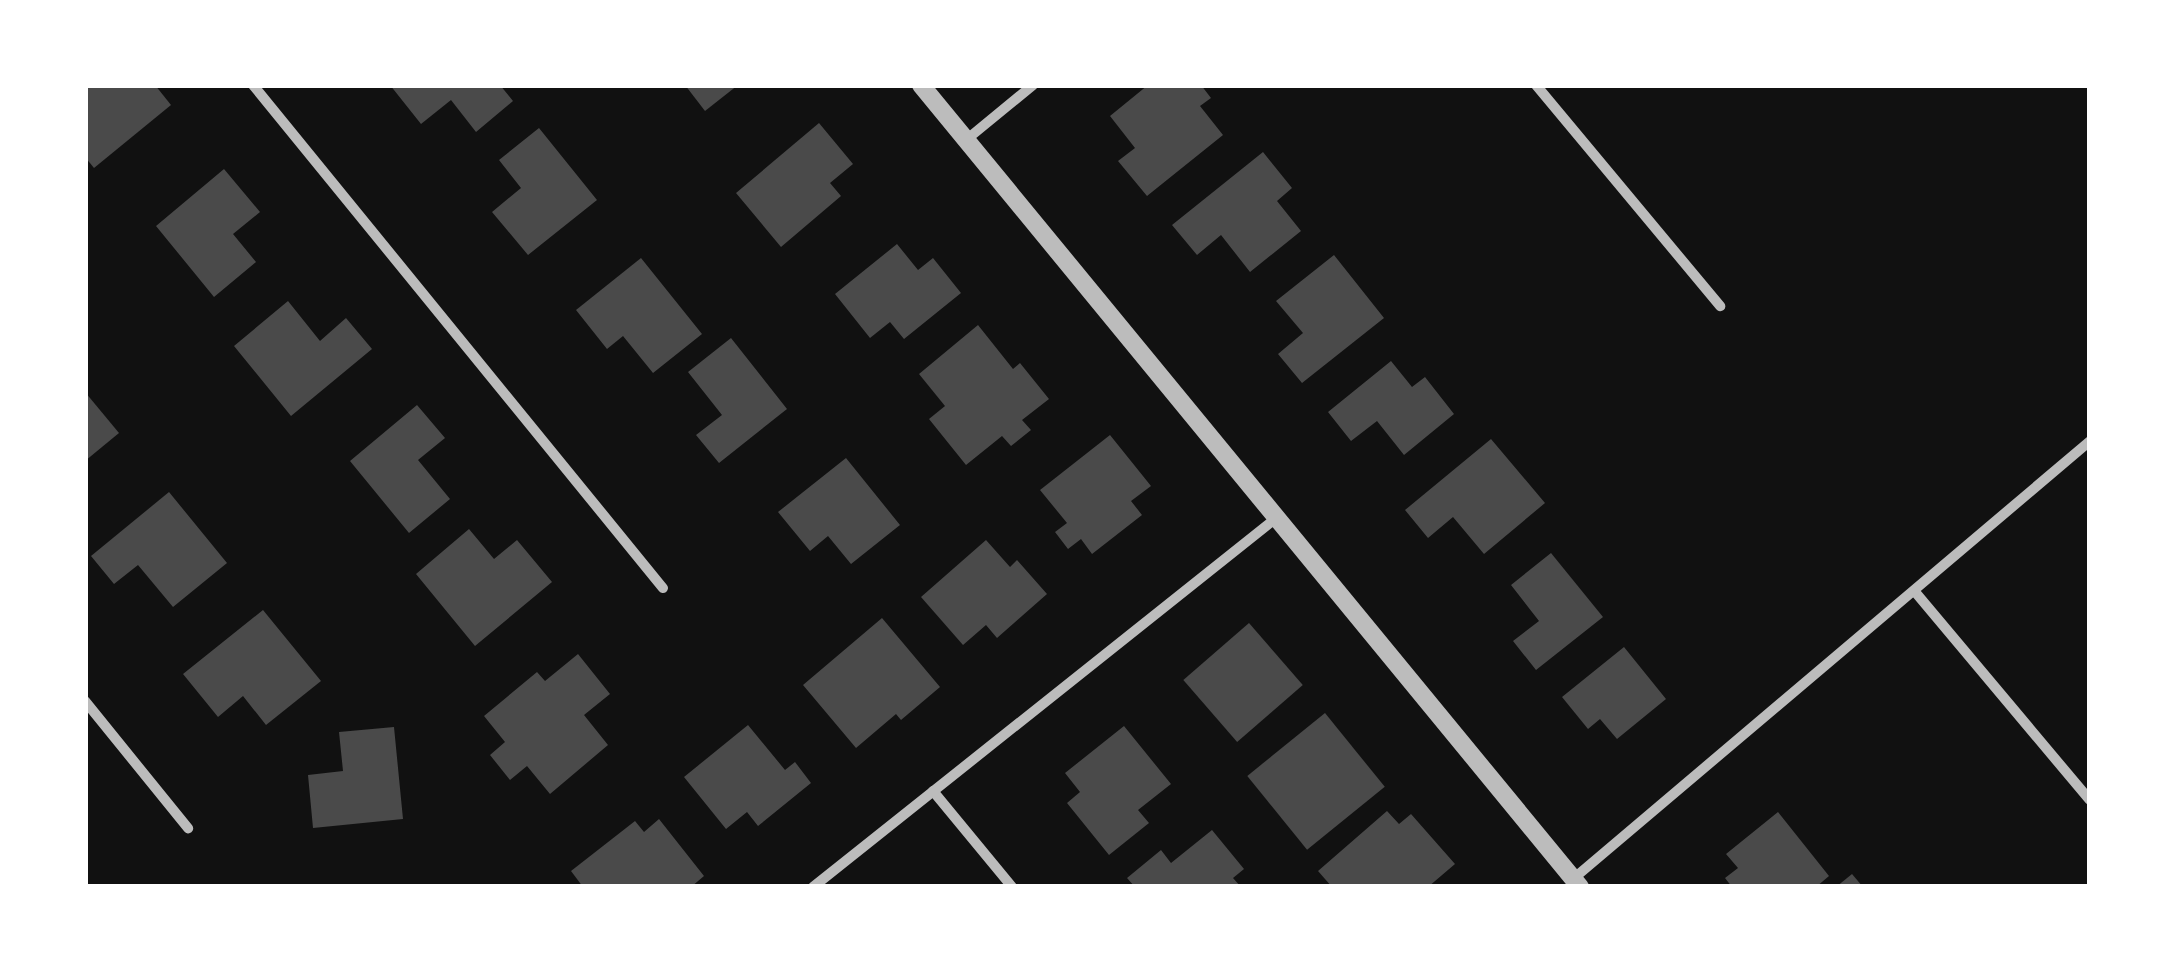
<!DOCTYPE html>
<html>
<head>
<meta charset="utf-8">
<style>
	body { margin:0 }
	#map { position:relative; width:2175px; height:972px; overflow:hidden; background:#111; font-family:"Varela Round",sans-serif }
	div>[style] { position:absolute }
	[style*='--x'] { left:calc(var(--x)*1px); top:calc(var(--y)*1px); width:calc(var(--w)*1px); rotate:calc(var(--a)*1deg) }
	.building>* { inset:0; background:#4a4a4a; transform-origin:0 0 }
	.minor>* { height:10px; margin:-5px; padding:0 5px; transform-origin:5px; border-radius:5px; background:#bcbcbc }
	.tertiary>* { height:18px; margin:-9px; padding:0 9px; transform-origin:9px; border-radius:9px; background:#bcbcbc }
	span { translate:-50% -50%; white-space:nowrap; text-align:center; line-height:1.15; -webkit-text-stroke:10px #fff; paint-order:stroke }
	.frame { position:absolute; inset:0; border:88px solid #fff; pointer-events:none }
</style>
</head>
<body>
<div id="map">
	<div class="building">
		<i style="clip-path:polygon(85px 85px,155px 85px,171px 105px,94px 168px,85px 157px)"></i>
		<i style="clip-path:polygon(390px 85px,500px 85px,513px 101px,476px 132px,451px 100px,421px 124px)"></i>
		<i style="clip-path:polygon(685px 85px,738px 85px,705px 111px)"></i>
		<i style="clip-path:polygon(1148px 85px,1201px 85px,1211px 98px,1200px 106px,1223px 135px,1147px 196px,1118px 161px,1135px 148px,1110px 116px)"></i>
		<i style="clip-path:polygon(819px 123px,853px 164px,830px 183px,841px 196px,781px 247px,736px 193px)"></i>
		<i style="clip-path:polygon(539px 128px,597px 200px,528px 255px,492px 212px,521px 188px,499px 160px)"></i>
		<i style="clip-path:polygon(1263px 152px,1292px 188px,1277px 201px,1301px 231px,1250px 272px,1221px 235px,1197px 255px,1172px 225px)"></i>
		<i style="clip-path:polygon(224px 169px,260px 212px,233px 234px,256px 262px,214px 297px,156px 226px)"></i>
		<i style="clip-path:polygon(897px 244px,918px 270px,933px 258px,961px 293px,904px 339px,890px 322px,870px 338px,835px 294px)"></i>
		<i style="clip-path:polygon(1334px 255px,1384px 318px,1302px 383px,1278px 354px,1303px 333px,1276px 301px)"></i>
		<i style="clip-path:polygon(641px 258px,702px 334px,653px 373px,623px 336px,607px 349px,576px 310px)"></i>
		<i style="clip-path:polygon(288px 301px,320px 341px,346px 318px,372px 349px,291px 416px,234px 346px)"></i>
		<i style="clip-path:polygon(978px 325px,1013px 369px,1020px 363px,1049px 399px,1022px 420px,1031px 430px,1011px 446px,1002px 436px,966px 465px,929px 419px,945px 406px,919px 374px)"></i>
		<i style="clip-path:polygon(731px 338px,787px 409px,719px 463px,696px 435px,722px 415px,688px 372px)"></i>
		<i style="clip-path:polygon(1391px 361px,1412px 387px,1425px 377px,1454px 414px,1404px 455px,1377px 421px,1351px 441px,1328px 412px)"></i>
		<i style="clip-path:polygon(85px 392px,119px 433px,85px 461px)"></i>
		<i style="clip-path:polygon(417px 405px,445px 438px,418px 460px,450px 499px,409px 533px,350px 461px)"></i>
		<i style="clip-path:polygon(1110px 435px,1151px 486px,1131px 501px,1142px 515px,1092px 554px,1081px 539px,1068px 549px,1055px 532px,1067px 523px,1040px 490px)"></i>
		<i style="clip-path:polygon(1491px 439px,1545px 503px,1484px 554px,1453px 517px,1428px 538px,1405px 510px)"></i>
		<i style="clip-path:polygon(846px 458px,900px 525px,851px 564px,828px 536px,810px 551px,778px 512px)"></i>
		<i style="clip-path:polygon(169px 492px,227px 563px,173px 607px,138px 565px,114px 584px,91px 556px)"></i>
		<i style="clip-path:polygon(469px 529px,494px 559px,517px 540px,552px 582px,475px 646px,416px 574px)"></i>
		<i style="clip-path:polygon(986px 540px,1010px 567px,1017px 560px,1047px 594px,997px 638px,986px 625px,963px 645px,921px 597px)"></i>
		<i style="clip-path:polygon(1551px 553px,1603px 617px,1536px 670px,1513px 641px,1539px 621px,1511px 585px)"></i>
		<i style="clip-path:polygon(263px 610px,321px 681px,266px 725px,243px 696px,218px 717px,183px 674px)"></i>
		<i style="clip-path:polygon(882px 618px,940px 687px,901px 720px,896px 714px,856px 748px,803px 685px)"></i>
		<i style="left:1249px;top:623px;width:82px;height:87px;rotate:49deg"></i>
		<i style="clip-path:polygon(1624px 647px,1666px 699px,1617px 739px,1600px 719px,1588px 729px,1562px 697px)"></i>
		<i style="clip-path:polygon(578px 654px,610px 694px,584px 715px,608px 745px,550px 794px,527px 766px,510px 780px,490px 755px,505px 742px,484px 716px,537px 672px,545px 681px)"></i>
		<i style="left:1325px;top:713px;width:95px;height:100px;rotate:51deg"></i>
		<i style="clip-path:polygon(748px 725px,785px 770px,795px 762px,811px 783px,758px 826px,747px 812px,726px 829px,684px 777px)"></i>
		<i style="clip-path:polygon(1124px 726px,1171px 784px,1138px 810px,1149px 823px,1109px 855px,1067px 803px,1080px 792px,1065px 773px)"></i>
		<i style="clip-path:polygon(394px 727px,403px 819px,313px 828px,308px 775px,343px 771px,339px 732px)"></i>
		<i style="clip-path:polygon(1387px 811px,1399px 824px,1411px 814px,1455px 864px,1428px 887px,1332px 887px,1318px 871px)"></i>
		<i style="clip-path:polygon(1778px 812px,1829px 876px,1816px 887px,1732px 887px,1725px 878px,1738px 868px,1726px 854px)"></i>
		<i style="clip-path:polygon(659px 819px,704px 876px,691px 887px,583px 887px,571px 871px,635px 821px,644px 832px)"></i>
		<i style="clip-path:polygon(1212px 830px,1244px 869px,1233px 878px,1241px 887px,1135px 887px,1127px 878px,1161px 850px,1171px 863px)"></i>
		<i style="clip-path:polygon(1852px 874px,1863px 887px,1836px 887px)"></i>
	</div>
	<div class="minor">
		<i style="--x:253;--y:85;--w:649;--a:50.82"></i>
		<i style="--x:1536;--y:85;--w:288;--a:50.2"></i>
		<i style="--x:966;--y:140;--w:87;--a:-39.4"></i>
		<i style="--x:1916;--y:593;--w:270;--a:50"></i>
		<i style="--x:85;--y:701;--w:164;--a:51"></i>
		<i style="--x:933;--y:791;--w:124;--a:50.5"></i>
		<i style="--x:1573;--y:879;--w:678;--a:-40.27"></i>
		<i style="--x:813;--y:887;--w:591;--a:-38.54"></i>
	</div>
	<div class="tertiary">
		<i style="--x:921;--y:85;--w:1038;--a:50.59"></i>
	</div>
	<div class="frame"></div>
</div>
</body>
</html>
